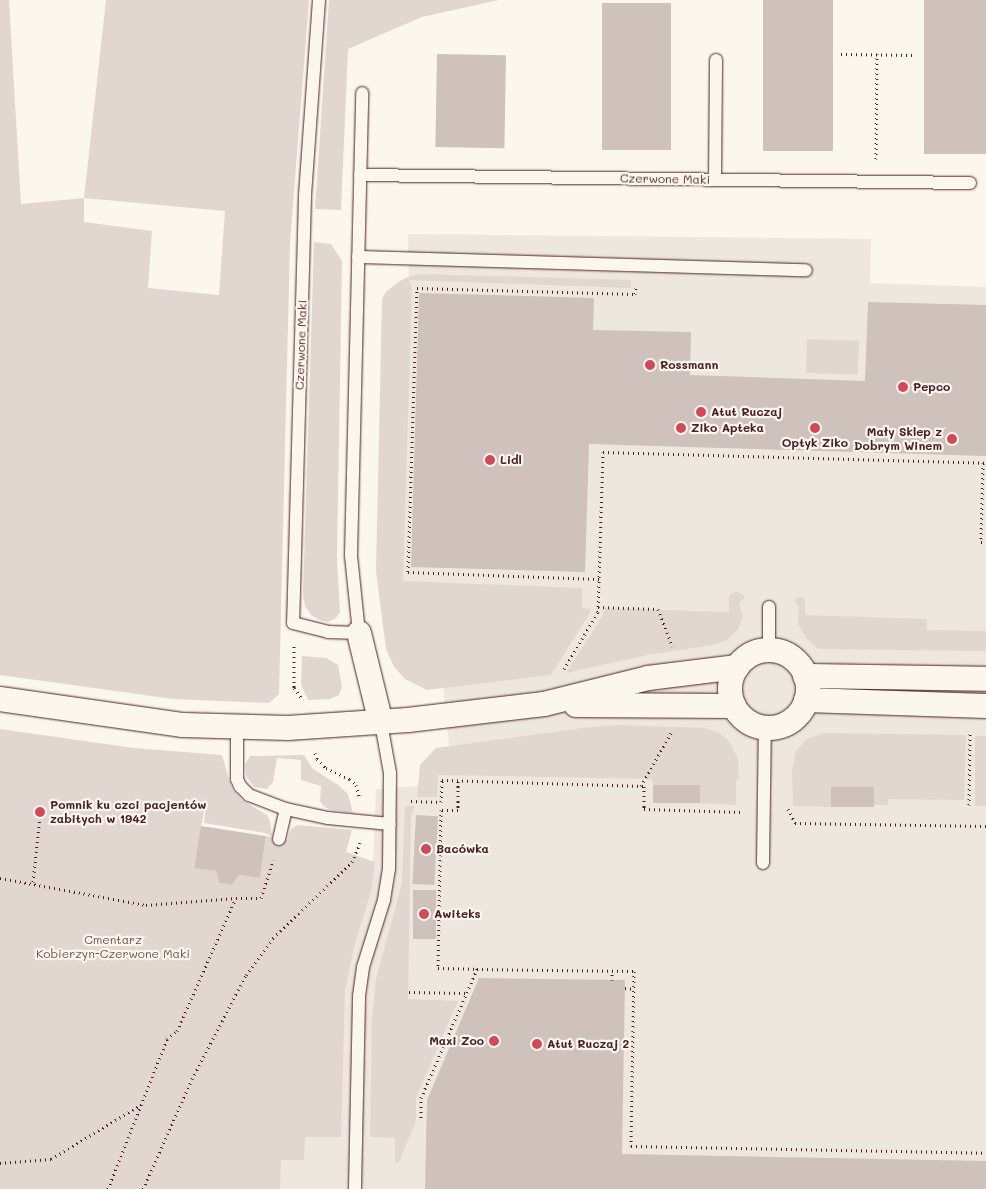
<!DOCTYPE html>
<html>
<head>
<meta charset="utf-8">
<style>
	body { margin:0 }
	#map { position:relative; width:986px; height:1189px; overflow:hidden; background:#fbf7ec; font-family:Mali,sans-serif }
	div>[style] { position:absolute }
	[style*='--x'] { left:calc(var(--x)*1px); top:calc(var(--y)*1px); width:calc(var(--w)*1px); rotate:calc(var(--a)*1deg) }
	.built>* { inset:0; background:#eee7de }
	.green>* { inset:0; background:#e2d7d0; transform-origin:0 0 }
	.building>* { inset:0; background:#cfc2bc; transform-origin:0 0 }
	.path>* { height:3px; margin-top:-1.5px; transform-origin:0; background:repeating-linear-gradient(90deg,#4a1f2b 0 1px,transparent 0 5px) }
	.roads { filter:drop-shadow(0 0 1px #4a1f2b) drop-shadow(0 0 1px #4a1f2b) }
	.service>* { height:12px; margin:-6px; padding:0 6px; transform-origin:6px; border-radius:6px; background:#fbf7ec }
	.minor>* { height:24px; margin:-12px; padding:0 12px; transform-origin:12px; border-radius:12px; background:#fbf7ec }
	.minor>.ring { margin:-12px; padding:0; box-sizing:content-box; background:none; border:24px solid #fbf7ec; border-radius:50% }
	.dots>* { width:14px; height:14px; translate:-50% -50%; box-sizing:border-box; border:2px solid #fbf7ec; border-radius:50% }
	span { translate:-50% -50%; white-space:nowrap; text-align:center; line-height:1.15; -webkit-text-stroke:4.5px #fbf7ec; paint-order:stroke }
	.street-label { font-size:12px; color:#4a1f2b }
	.poi-label { font-size:12px; color:#4a1f2b; font-weight:700 }
	.left { translate:0 -50%; text-align:left }
	.right { translate:-100% -50%; text-align:right }
	.park-label { font-size:12px; color:#704d54 }
</style>
</head>
<body>
<div id="map">
	<div class="built">
		<i style="clip-path:polygon(408px 234px,871px 239px,870px 283px,986px 287px,986px 1189px,229px 1189px,373px 862px,376px 789px,428px 785px,450px 756px,442px 673px,393px 578px,409px 280px)"></i>
	</div>
	<div class="green">
		<i style="clip-path:polygon(evenodd,0 0,9px 0,21px 204px,84px 198px,106px 0,309px 0,290px 243px,279px 694px,269px 703px,173px 699px,0 675px,0 0,84px 198px,225px 211px,219px 295px,148px 288px,152px 231px,84px 222px,84px 198px)"></i>
		<i style="clip-path:polygon(329px 0,499px 0,422px 17px,348px 49px,341px 210px,315px 209px)"></i>
		<i style="clip-path:polygon(314px 242px,331px 244px,342px 261px,337px 558px,340px 612px,336px 618px,328px 622px,319px 620px,311px 615px,305px 606px,303px 595px)"></i>
		<i style="clip-path:polygon(422px 274px,631px 280px,631px 288px,409px 280px,412px 287px,403px 581px,582px 588px,582px 608px,591px 609px,591px 611px,551px 675px,427px 690px,405px 679px,394px 667px,386px 649px,376px 571px,382px 299px,386px 292px,398px 282px,410px 276px)"></i>
		<i style="left:807px;top:339px;width:52px;height:34px;rotate:2deg"></i>
		<i style="clip-path:polygon(735px 591px,745px 596px,739px 604px,743px 616px,738px 629px,727px 640px,713px 645px,647px 655px,566px 673px,603px 615px,604px 608px,729px 612px,729px 596px)"></i>
		<i style="clip-path:polygon(800px 597px,805px 599px,805px 615px,927px 619px,927px 630px,986px 631px,986px 651px,818px 649px,806px 638px,798px 624px,799px 607px,794px 600px)"></i>
		<i style="clip-path:polygon(302px 656px,326px 658px,338px 665px,342px 686px,339px 695px,330px 699px,308px 700px,301px 685px)"></i>
		<i style="clip-path:polygon(618px 725px,704px 728px,718px 732px,729px 741px,738px 759px,739px 779px,736px 781px,736px 805px,699px 803px,699px 785px,653px 785px,652px 779px,438px 775px,437px 797px,417px 797px,420px 765px,436px 748px,590px 727px)"></i>
		<i style="clip-path:polygon(0 729px,134px 748px,222px 755px,232px 789px,242px 800px,267px 815px,270px 821px,272px 836px,265px 833px,204px 823px,207px 795px,194px 867px,216px 871px,219px 883px,232px 885px,239px 875px,260px 878px,266px 836px,287px 840px,291px 829px,297px 825px,352px 830px,346px 852px,375px 862px,371px 892px,354px 947px,345px 991px,341px 1137px,305px 1137px,304px 1160px,281px 1160px,280px 1189px,0 1189px)"></i>
		<i style="clip-path:polygon(824px 733px,966px 735px,964px 800px,888px 799px,888px 805px,874px 805px,874px 787px,831px 787px,831px 807px,793px 806px,792px 771px,796px 751px,807px 739px)"></i>
		<i style="left:975px;top:736px;width:11px;height:70px"></i>
		<i style="clip-path:polygon(304px 755px,312px 768px,338px 785px,348px 794px,353px 813px,331px 810px,323px 806px,320px 801px,321px 786px,301px 780px,301px 760px,277px 758px,273px 782px,267px 789px,254px 787px,246px 776px,245px 765px,250px 756px)"></i>
		<i style="clip-path:polygon(405px 806px,415px 806px,411px 815px,408px 999px,458px 1001px,416px 1098px,416px 1121px,399px 1162px,395px 1162px,395px 1138px,370px 1137px,372px 1019px,376px 979px,402px 883px)"></i>
	</div>
	<div class="building">
		<i style="left:763px;top:0;width:70px;height:151px"></i>
		<i style="left:924px;top:0;width:62px;height:154px"></i>
		<i style="left:602px;top:3px;width:69px;height:147px"></i>
		<i style="left:437px;top:54px;width:69px;height:93px;rotate:1deg"></i>
		<i style="clip-path:polygon(419px 293px,594px 298px,593px 330px,691px 332px,690px 375px,865px 381px,868px 302px,986px 305px,986px 456px,589px 444px,585px 572px,411px 567px)"></i>
		<i style="left:653px;top:785px;width:47px;height:18px"></i>
		<i style="left:831px;top:787px;width:43px;height:20px"></i>
		<i style="left:416px;top:815px;width:22px;height:69px;rotate:3deg"></i>
		<i style="clip-path:polygon(201px 826px,266px 836px,260px 878px,239px 875px,232px 885px,219px 883px,216px 871px,194px 868px)"></i>
		<i style="left:413px;top:890px;width:23px;height:49px"></i>
		<i style="clip-path:polygon(479px 978px,625px 980px,622px 1154px,986px 1161px,986px 1189px,425px 1189px,427px 1100px)"></i>
	</div>
	<div class="path">
		<i style="--x:841;--y:54;--w:73;--a:0.8"></i>
		<i style="--x:876;--y:159;--w:105;--a:-89.5"></i>
		<i style="--x:983;--y:463;--w:79;--a:91.5"></i>
		<i style="--x:981;--y:542;--w:5;--a:0"></i>
		<i style="--x:599;--y:579;--w:191;--a:-177.9"></i>
		<i style="--x:408;--y:572;--w:284;--a:-88.2"></i>
		<i style="--x:417;--y:288;--w:218;--a:1.6"></i>
		<i style="--x:635;--y:294;--w:6;--a:-81"></i>
		<i style="--x:598;--y:607;--w:60;--a:1.9"></i>
		<i style="--x:658;--y:609;--w:40;--a:69"></i>
		<i style="--x:294;--y:646;--w:42;--a:90"></i>
		<i style="--x:294;--y:688;--w:15;--a:53"></i>
		<i style="--x:564;--y:669;--w:66;--a:-59.2"></i>
		<i style="--x:598;--y:612;--w:160;--a:-88.2"></i>
		<i style="--x:603;--y:452;--w:383;--a:1.6"></i>
		<i style="--x:315;--y:753;--w:6;--a:72"></i>
		<i style="--x:317;--y:759;--w:13;--a:45"></i>
		<i style="--x:326;--y:768;--w:26;--a:25"></i>
		<i style="--x:350;--y:779;--w:8;--a:45"></i>
		<i style="--x:356;--y:785;--w:15;--a:74"></i>
		<i style="--x:458;--y:781;--w:29;--a:90"></i>
		<i style="--x:458;--y:810;--w:17;--a:180"></i>
		<i style="--x:441;--y:810;--w:158;--a:91.1"></i>
		<i style="--x:438;--y:968;--w:39;--a:1"></i>
		<i style="--x:641;--y:786;--w:61;--a:-60.5"></i>
		<i style="--x:411;--y:801;--w:30;--a:2"></i>
		<i style="--x:441;--y:802;--w:22;--a:-87"></i>
		<i style="--x:442;--y:780;--w:202;--a:1.7"></i>
		<i style="--x:644;--y:786;--w:23;--a:90"></i>
		<i style="--x:644;--y:809;--w:98;--a:1.8"></i>
		<i style="--x:969;--y:805;--w:73;--a:-89.2"></i>
		<i style="--x:788;--y:809;--w:16;--a:63"></i>
		<i style="--x:795;--y:823;--w:191;--a:0.9"></i>
		<i style="--x:0;--y:878;--w:148;--a:10.5"></i>
		<i style="--x:146;--y:905;--w:90;--a:-4.4"></i>
		<i style="--x:236;--y:898;--w:25;--a:0"></i>
		<i style="--x:261;--y:898;--w:40;--a:-72"></i>
		<i style="--x:33;--y:882;--w:66;--a:-83.9"></i>
		<i style="--x:612;--y:980;--w:9;--a:-90"></i>
		<i style="--x:625;--y:988;--w:9;--a:6"></i>
		<i style="--x:409;--y:992;--w:57;--a:1"></i>
		<i style="--x:421;--y:1118;--w:20;--a:-90"></i>
		<i style="--x:421;--y:1098;--w:141;--a:-66.5"></i>
		<i style="--x:477;--y:969;--w:157;--a:0.7"></i>
		<i style="--x:634;--y:971;--w:175;--a:91"></i>
		<i style="--x:631;--y:1146;--w:355;--a:1.1"></i>
		<i style="--x:0;--y:1163;--w:51;--a:-4.5"></i>
		<i style="--x:51;--y:1159;--w:103;--a:-31.1"></i>
		<i style="--x:108;--y:1189;--w:161;--a:-68.5"></i>
		<i style="--x:167;--y:1039;--w:13;--a:-39"></i>
		<i style="--x:177;--y:1031;--w:145;--a:-66.1"></i>
		<i style="--x:143;--y:1189;--w:120;--a:-66"></i>
		<i style="--x:192;--y:1079;--w:117;--a:-62.6"></i>
		<i style="--x:246;--y:975;--w:46;--a:-53.9"></i>
		<i style="--x:273;--y:938;--w:110;--a:-43.9"></i>
		<i style="--x:352;--y:862;--w:21;--a:-67"></i>
	</div>
	<div class="roads">
		<div class="service">
			<i style="--x:319;--y:0;--w:197;--a:94.1"></i>
			<i style="--x:305;--y:197;--w:426;--a:91.6"></i>
			<i style="--x:293;--y:623;--w:36;--a:14"></i>
			<i style="--x:328;--y:632;--w:31;--a:2"></i>
			<i style="--x:359;--y:633;--w:78;--a:-95.9"></i>
			<i style="--x:351;--y:555;--w:462;--a:-88.6"></i>
			<i style="--x:360;--y:175;--w:610;--a:0.75"></i>
			<i style="--x:715;--y:180;--w:120;--a:-89.5"></i>
			<i style="--x:358;--y:257;--w:448;--a:1.7"></i>
			<i style="--x:769;--y:650;--w:43;--a:-90"></i>
			<i style="--x:237;--y:728;--w:51;--a:90"></i>
			<i style="--x:237;--y:779;--w:8;--a:67"></i>
			<i style="--x:240;--y:786;--w:13;--a:45"></i>
			<i style="--x:249;--y:795;--w:40;--a:21"></i>
			<i style="--x:286;--y:809;--w:43;--a:12.1"></i>
			<i style="--x:328;--y:818;--w:62;--a:5.5"></i>
			<i style="--x:279;--y:839;--w:31;--a:-77"></i>
			<i style="--x:763;--y:863;--w:135;--a:-89.2"></i>
			<i style="--x:355;--y:1189;--w:193;--a:-88.8"></i>
			<i style="--x:359;--y:996;--w:29;--a:-82"></i>
			<i style="--x:363;--y:967;--w:70;--a:-72.6"></i>
			<i style="--x:384;--y:900;--w:31;--a:-81"></i>
			<i style="--x:389;--y:869;--w:96;--a:-89.4"></i>
			<i style="--x:390;--y:773;--w:51;--a:-100.2"></i>
		</div>
		<div class="minor">
			<i style="--x:359;--y:633;--w:93;--a:76.3"></i>
			<i class="ring" style="left:730px;top:650px;width:54px;height:54px"></i>
			<i style="--x:805;--y:676;--w:181;--a:0.9"></i>
			<i style="--x:0;--y:699;--w:185;--a:8.1"></i>
			<i style="--x:183;--y:725;--w:105;--a:1.6"></i>
			<i style="--x:288;--y:728;--w:120;--a:-3.8"></i>
			<i style="--x:408;--y:720;--w:137;--a:-6.7"></i>
			<i style="--x:544;--y:704;--w:107;--a:-14"></i>
			<i style="--x:648;--y:678;--w:90;--a:-7"></i>
			<i style="--x:806;--y:700;--w:180;--a:1.9"></i>
			<i style="--x:576;--y:705;--w:158;--a:0.4"></i>
		</div>
	</div>
	<div class="dots">
		<i style="left:650px;top:365px;background:#d1495b"></i>
		<i style="left:903px;top:387px;background:#d1495b"></i>
		<i style="left:701px;top:412px;background:#d1495b"></i>
		<i style="left:681px;top:428px;background:#d1495b"></i>
		<i style="left:815px;top:428px;background:#d1495b"></i>
		<i style="left:952px;top:439px;background:#d1495b"></i>
		<i style="left:490px;top:460px;background:#d1495b"></i>
		<i style="left:40px;top:812px;background:#d1495b"></i>
		<i style="left:426px;top:849px;background:#d1495b"></i>
		<i style="left:424px;top:914px;background:#d1495b"></i>
		<i style="left:494px;top:1041px;background:#d1495b"></i>
		<i style="left:537px;top:1044px;background:#d1495b"></i>
	</div>
	<div class="street-label">
		<span style="left:665px;top:179px;rotate:1deg">Czerwone Maki</span>
		<span style="left:301px;top:345px;rotate:-88deg">Czerwone Maki</span>
	</div>
	<div class="poi-label">
		<span class="left" style="left:660px;top:365px">Rossmann</span>
		<span class="left" style="left:913px;top:387px">Pepco</span>
		<span class="left" style="left:711px;top:412px">Atut Ruczaj</span>
		<span class="left" style="left:691px;top:428px">Ziko Apteka</span>
		<span class="right" style="left:942px;top:439px">Mały Sklep z<br>Dobrym Winem</span>
		<span style="left:815px;top:443px">Optyk Ziko</span>
		<span class="left" style="left:500px;top:460px">Lidl</span>
		<span class="left" style="left:50px;top:812px">Pomnik ku czci pacjentów<br>zabitych w 1942</span>
		<span class="left" style="left:436px;top:849px">Bacówka</span>
		<span class="left" style="left:434px;top:914px">Awiteks</span>
		<span class="right" style="left:484px;top:1041px">Maxi Zoo</span>
		<span class="left" style="left:547px;top:1044px">Atut Ruczaj 2</span>
	</div>
	<div class="park-label">
		<span style="left:113px;top:947px">Cmentarz<br>Kobierzyn-Czerwone Maki</span>
	</div>
</div>
</body>
</html>
